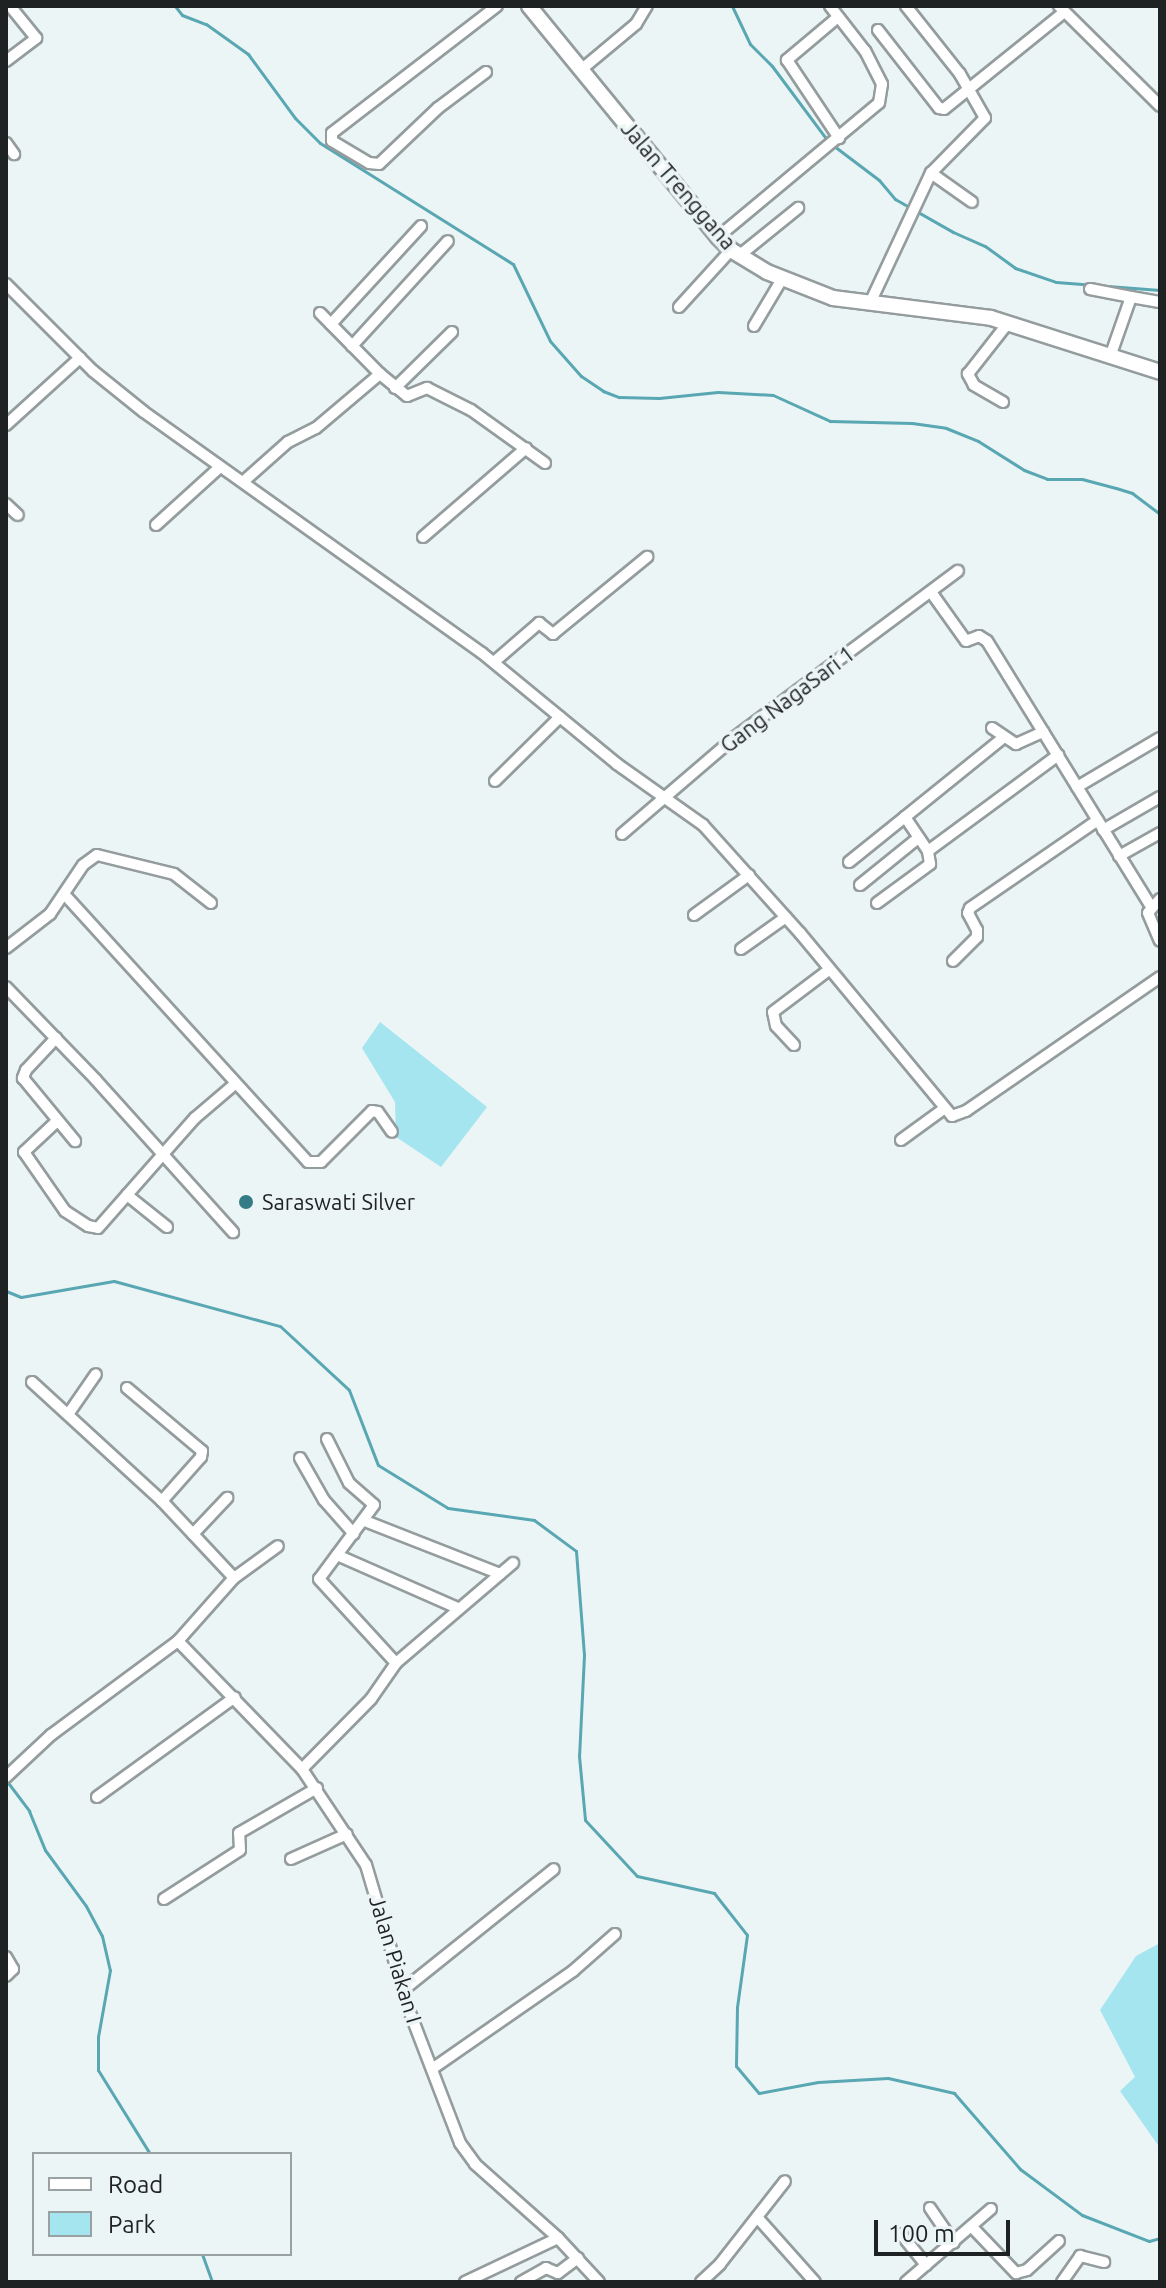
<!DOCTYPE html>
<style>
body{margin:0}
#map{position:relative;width:1166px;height:2288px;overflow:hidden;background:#ecf5f6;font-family:Ubuntu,sans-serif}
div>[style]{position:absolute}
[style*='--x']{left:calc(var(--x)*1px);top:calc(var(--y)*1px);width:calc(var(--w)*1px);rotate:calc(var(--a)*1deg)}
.green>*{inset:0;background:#a4e5ef}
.stream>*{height:3px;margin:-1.5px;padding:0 1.5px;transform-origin:1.5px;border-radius:1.5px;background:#58a7b2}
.roads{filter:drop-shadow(2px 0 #949c9d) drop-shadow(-2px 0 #949c9d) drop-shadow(0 2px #949c9d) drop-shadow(0 -2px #949c9d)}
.minor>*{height:10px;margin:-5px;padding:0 5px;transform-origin:5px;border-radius:5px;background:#fff}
.major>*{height:14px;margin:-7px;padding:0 7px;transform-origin:7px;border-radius:7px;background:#fff}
.dots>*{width:22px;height:22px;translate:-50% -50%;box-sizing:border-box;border:4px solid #ecf5f6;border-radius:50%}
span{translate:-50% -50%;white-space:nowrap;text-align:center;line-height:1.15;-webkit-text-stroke:7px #ecf5f6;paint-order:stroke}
.street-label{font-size:22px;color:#1f2223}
.poi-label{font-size:22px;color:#1f2223}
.left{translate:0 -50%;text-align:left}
.frame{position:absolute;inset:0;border:8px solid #1f2223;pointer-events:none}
.legend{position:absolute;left:32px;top:2152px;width:260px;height:104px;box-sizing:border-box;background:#ecf5f6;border:2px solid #9aa1a2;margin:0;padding:10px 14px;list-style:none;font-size:24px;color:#1f2223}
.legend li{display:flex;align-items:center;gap:16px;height:40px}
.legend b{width:40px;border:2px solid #9aa1a2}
.scale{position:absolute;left:874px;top:2220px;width:136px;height:36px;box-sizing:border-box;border:4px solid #1f2223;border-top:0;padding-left:10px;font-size:24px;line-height:28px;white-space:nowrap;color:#1f2223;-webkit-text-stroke:6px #ecf5f6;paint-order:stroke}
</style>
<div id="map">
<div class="green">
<i style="clip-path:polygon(380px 1022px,487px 1107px,441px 1167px,396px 1137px,395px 1102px,362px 1048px)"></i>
<i style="clip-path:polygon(1160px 1943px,1160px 2148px,1120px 2091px,1135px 2077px,1100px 2010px,1136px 1956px)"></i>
</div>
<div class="stream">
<i style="--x:175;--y:6;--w:11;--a:52"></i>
<i style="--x:182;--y:15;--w:26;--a:21"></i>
<i style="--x:206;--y:24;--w:52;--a:35.5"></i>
<i style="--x:248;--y:54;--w:79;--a:53.7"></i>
<i style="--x:295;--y:118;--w:35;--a:45"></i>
<i style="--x:320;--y:143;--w:228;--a:32.1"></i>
<i style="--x:513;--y:264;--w:85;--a:64.3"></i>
<i style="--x:550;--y:341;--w:47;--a:48.5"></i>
<i style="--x:581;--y:376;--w:27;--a:34"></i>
<i style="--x:603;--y:391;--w:17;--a:21"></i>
<i style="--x:619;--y:397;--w:40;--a:1.4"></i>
<i style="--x:659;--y:398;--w:59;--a:-5.8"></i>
<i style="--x:718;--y:392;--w:55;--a:3.1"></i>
<i style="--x:773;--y:395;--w:63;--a:24.5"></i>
<i style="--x:830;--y:421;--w:82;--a:1.4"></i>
<i style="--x:912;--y:423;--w:34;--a:8"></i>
<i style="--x:946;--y:428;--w:35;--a:22"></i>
<i style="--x:978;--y:441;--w:54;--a:32.2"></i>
<i style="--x:1024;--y:470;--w:25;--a:21"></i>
<i style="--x:1047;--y:479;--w:35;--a:0"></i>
<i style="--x:1082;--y:479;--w:35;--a:15"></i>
<i style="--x:1116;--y:488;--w:17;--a:17"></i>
<i style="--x:1132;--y:493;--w:35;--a:37"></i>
<i style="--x:732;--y:6;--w:42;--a:64.7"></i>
<i style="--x:750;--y:44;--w:31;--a:45"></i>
<i style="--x:772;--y:66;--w:94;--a:53.3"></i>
<i style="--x:834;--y:146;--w:56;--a:37.1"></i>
<i style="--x:879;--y:180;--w:25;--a:50"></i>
<i style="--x:895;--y:199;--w:67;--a:29.6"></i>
<i style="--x:953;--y:232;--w:35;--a:24"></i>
<i style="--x:985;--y:246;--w:37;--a:36"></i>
<i style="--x:1015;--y:268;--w:43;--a:18.9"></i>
<i style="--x:1056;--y:282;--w:104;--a:4.4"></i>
<i style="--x:6;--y:1291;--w:16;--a:22"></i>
<i style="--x:21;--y:1297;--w:94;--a:-9.8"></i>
<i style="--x:114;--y:1281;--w:172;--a:15.2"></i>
<i style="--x:280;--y:1326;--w:94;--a:42.8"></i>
<i style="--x:349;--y:1390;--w:80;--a:68.9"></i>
<i style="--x:378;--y:1465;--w:82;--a:31.6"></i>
<i style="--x:448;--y:1508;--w:87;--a:7.9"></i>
<i style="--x:534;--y:1520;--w:52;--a:36.4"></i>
<i style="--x:576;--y:1551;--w:104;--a:85.6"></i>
<i style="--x:584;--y:1655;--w:101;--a:92.8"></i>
<i style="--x:579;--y:1756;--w:64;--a:84.6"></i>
<i style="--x:585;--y:1820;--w:76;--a:47.1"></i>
<i style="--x:637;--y:1876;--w:79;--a:12.4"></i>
<i style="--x:714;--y:1893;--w:53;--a:51.8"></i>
<i style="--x:747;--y:1935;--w:73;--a:97.9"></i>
<i style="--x:737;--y:2007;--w:59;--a:91"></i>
<i style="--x:736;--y:2066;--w:35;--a:50"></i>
<i style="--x:759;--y:2093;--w:60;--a:-10.6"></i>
<i style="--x:818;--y:2082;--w:70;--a:-3.3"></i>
<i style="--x:888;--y:2078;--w:68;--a:12.8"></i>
<i style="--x:954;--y:2093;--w:101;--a:49"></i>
<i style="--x:1020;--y:2169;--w:77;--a:36.6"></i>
<i style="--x:1082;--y:2215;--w:72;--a:21.2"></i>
<i style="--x:1149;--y:2241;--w:11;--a:-15"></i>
<i style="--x:6;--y:1780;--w:39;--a:53"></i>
<i style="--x:29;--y:1811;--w:42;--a:67.7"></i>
<i style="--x:45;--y:1850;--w:69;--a:53.8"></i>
<i style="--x:86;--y:1906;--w:34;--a:62"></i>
<i style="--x:102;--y:1936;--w:35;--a:77"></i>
<i style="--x:110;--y:1970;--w:68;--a:100.2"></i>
<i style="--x:98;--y:2037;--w:33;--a:90"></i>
<i style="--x:98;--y:2070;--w:99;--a:58.2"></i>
<i style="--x:202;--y:2254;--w:30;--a:70"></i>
</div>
<div class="roads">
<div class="minor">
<i style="--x:1059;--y:6;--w:142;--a:44.7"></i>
<i style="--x:838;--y:17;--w:67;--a:139.9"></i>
<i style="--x:787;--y:60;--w:94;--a:56.3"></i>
<i style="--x:878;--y:30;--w:99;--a:52"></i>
<i style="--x:939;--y:108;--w:5;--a:11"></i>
<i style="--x:944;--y:109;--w:154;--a:-38.9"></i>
<i style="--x:6;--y:61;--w:38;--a:-37"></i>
<i style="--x:36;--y:38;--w:41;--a:-129.1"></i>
<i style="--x:582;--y:69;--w:70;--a:-39.8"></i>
<i style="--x:636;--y:24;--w:21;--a:-59"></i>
<i style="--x:486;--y:72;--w:60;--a:143.1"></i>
<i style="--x:438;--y:108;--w:81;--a:136.5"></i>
<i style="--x:379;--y:164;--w:10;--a:-174"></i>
<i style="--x:369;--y:163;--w:43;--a:-149.3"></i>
<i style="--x:332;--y:141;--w:8;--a:-90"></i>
<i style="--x:332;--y:133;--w:208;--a:-37.6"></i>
<i style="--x:6;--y:143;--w:14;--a:54"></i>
<i style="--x:931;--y:173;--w:50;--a:35.3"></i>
<i style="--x:718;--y:237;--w:209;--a:-39.8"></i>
<i style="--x:879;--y:103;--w:19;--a:-81"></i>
<i style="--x:882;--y:84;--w:37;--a:-117"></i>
<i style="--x:865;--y:51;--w:57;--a:-127.9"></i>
<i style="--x:740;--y:255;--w:75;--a:-39"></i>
<i style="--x:6;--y:284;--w:123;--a:45"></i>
<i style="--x:93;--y:371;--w:65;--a:38.8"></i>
<i style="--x:144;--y:412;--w:415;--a:35.5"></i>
<i style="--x:482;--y:653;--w:175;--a:39.4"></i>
<i style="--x:617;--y:764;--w:105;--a:35.3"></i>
<i style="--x:703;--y:825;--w:145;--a:48.1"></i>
<i style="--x:800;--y:933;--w:238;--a:50.3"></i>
<i style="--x:952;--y:1116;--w:15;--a:-20"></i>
<i style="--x:966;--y:1111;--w:236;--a:-34.6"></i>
<i style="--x:1090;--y:289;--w:42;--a:11"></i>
<i style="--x:1131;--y:297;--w:64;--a:109.3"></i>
<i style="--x:1131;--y:297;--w:29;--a:10"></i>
<i style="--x:870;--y:303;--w:144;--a:-64.9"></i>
<i style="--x:931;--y:173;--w:77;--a:-45.5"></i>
<i style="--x:985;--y:118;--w:51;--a:-119.6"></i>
<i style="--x:960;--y:74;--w:87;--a:-128.5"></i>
<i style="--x:679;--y:307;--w:77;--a:-47.6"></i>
<i style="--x:320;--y:313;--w:86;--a:45.5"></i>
<i style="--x:331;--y:324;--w:133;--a:-47.4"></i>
<i style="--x:754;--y:326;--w:55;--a:-59.2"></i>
<i style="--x:352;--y:346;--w:142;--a:-47.6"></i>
<i style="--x:395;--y:388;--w:80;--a:-44.5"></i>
<i style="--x:1003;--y:402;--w:34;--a:-150"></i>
<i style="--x:974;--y:385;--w:13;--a:-119"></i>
<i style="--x:968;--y:374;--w:65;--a:-51.9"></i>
<i style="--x:6;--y:425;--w:100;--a:-42.2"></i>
<i style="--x:244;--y:481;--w:59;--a:-41.6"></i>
<i style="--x:288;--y:442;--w:31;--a:-27"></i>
<i style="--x:316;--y:428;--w:84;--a:-40.2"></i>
<i style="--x:380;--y:374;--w:35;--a:39"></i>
<i style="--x:407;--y:396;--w:22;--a:-22"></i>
<i style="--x:427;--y:388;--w:49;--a:26.6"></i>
<i style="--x:471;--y:410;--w:91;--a:35.6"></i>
<i style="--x:6;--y:504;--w:16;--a:43"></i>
<i style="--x:156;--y:525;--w:86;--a:-42.2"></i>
<i style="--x:423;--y:537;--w:136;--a:-40.8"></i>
<i style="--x:931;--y:592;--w:60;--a:54.5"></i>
<i style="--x:966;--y:641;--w:14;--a:-21"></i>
<i style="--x:979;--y:636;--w:9;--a:32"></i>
<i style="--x:987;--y:641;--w:312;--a:58.3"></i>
<i style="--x:494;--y:662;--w:60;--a:-40.9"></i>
<i style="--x:539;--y:623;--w:18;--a:38"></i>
<i style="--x:553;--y:634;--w:122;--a:-39.3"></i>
<i style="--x:992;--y:728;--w:29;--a:34"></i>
<i style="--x:1016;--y:744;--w:30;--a:-24"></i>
<i style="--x:495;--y:781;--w:91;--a:-44.6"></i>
<i style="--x:1077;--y:787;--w:96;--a:-30.6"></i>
<i style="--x:905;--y:817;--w:126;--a:-38.9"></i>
<i style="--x:1103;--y:830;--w:66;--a:-30.1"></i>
<i style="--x:622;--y:834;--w:149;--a:-40.6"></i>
<i style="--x:735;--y:737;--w:278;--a:-36.7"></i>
<i style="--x:1119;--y:856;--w:47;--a:-29.3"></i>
<i style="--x:849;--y:862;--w:72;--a:-38.8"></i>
<i style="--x:905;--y:817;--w:41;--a:55.9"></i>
<i style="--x:928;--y:851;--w:162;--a:-36.4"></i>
<i style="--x:860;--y:885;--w:75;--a:-39"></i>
<i style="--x:65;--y:895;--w:361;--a:47.7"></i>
<i style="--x:308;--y:1162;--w:13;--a:0"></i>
<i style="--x:321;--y:1162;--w:72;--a:-45"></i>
<i style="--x:372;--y:1111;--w:6;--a:9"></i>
<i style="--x:378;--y:1112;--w:24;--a:55"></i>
<i style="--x:1160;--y:899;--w:18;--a:131"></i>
<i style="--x:1148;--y:913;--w:30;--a:67"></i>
<i style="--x:877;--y:903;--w:66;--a:-36.3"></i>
<i style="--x:930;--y:864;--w:13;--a:-99"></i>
<i style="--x:694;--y:915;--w:68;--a:-36"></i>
<i style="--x:6;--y:948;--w:56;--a:-37.7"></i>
<i style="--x:50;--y:914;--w:59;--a:-56"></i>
<i style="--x:83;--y:865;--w:17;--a:-36"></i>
<i style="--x:97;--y:855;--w:79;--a:13.9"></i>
<i style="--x:174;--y:874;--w:47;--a:38.1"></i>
<i style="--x:741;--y:949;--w:55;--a:-35.4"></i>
<i style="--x:953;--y:961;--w:34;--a:-45"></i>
<i style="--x:977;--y:937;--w:7;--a:-90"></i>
<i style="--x:977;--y:930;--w:19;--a:-118"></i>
<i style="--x:968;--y:913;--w:5;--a:-68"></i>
<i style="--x:970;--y:908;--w:155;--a:-34.5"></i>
<i style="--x:6;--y:987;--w:129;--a:45.9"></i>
<i style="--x:96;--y:1080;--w:205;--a:48"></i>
<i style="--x:56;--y:1038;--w:44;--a:133.2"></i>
<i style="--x:26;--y:1070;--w:9;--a:111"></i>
<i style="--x:23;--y:1078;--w:82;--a:50.5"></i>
<i style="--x:794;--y:1045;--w:26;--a:-133"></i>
<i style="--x:776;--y:1026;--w:14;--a:-102"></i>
<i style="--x:773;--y:1012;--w:71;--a:-37"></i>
<i style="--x:56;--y:1122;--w:44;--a:136.8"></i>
<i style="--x:24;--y:1152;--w:72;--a:55.2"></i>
<i style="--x:65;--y:1211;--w:27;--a:33"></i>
<i style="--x:88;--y:1226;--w:10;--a:11"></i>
<i style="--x:98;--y:1228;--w:44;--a:-48.7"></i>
<i style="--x:901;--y:1140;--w:54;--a:-36"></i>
<i style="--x:167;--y:1227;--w:51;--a:-141.3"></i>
<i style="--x:127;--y:1195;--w:103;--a:-48.6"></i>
<i style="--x:195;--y:1118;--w:52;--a:-40.4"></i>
<i style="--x:32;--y:1382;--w:176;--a:42.5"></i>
<i style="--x:162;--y:1501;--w:105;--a:46.9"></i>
<i style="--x:127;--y:1388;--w:98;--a:40"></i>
<i style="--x:202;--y:1451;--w:6;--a:99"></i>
<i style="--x:201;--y:1457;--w:59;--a:131.6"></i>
<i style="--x:69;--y:1413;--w:47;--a:-55.3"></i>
<i style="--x:327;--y:1439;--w:49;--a:63.4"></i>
<i style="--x:349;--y:1483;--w:33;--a:41"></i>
<i style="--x:374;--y:1505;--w:92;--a:126.6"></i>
<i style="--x:319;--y:1579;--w:114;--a:47.5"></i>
<i style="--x:300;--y:1458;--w:48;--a:60.3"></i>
<i style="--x:324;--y:1500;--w:45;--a:48.6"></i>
<i style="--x:365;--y:1521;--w:145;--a:21.4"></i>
<i style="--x:193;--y:1534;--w:50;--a:-46.6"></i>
<i style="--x:337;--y:1555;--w:132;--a:23.7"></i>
<i style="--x:178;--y:1641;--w:178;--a:45.9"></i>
<i style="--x:302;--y:1769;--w:115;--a:56.3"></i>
<i style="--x:366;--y:1865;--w:151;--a:73.5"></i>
<i style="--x:409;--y:2010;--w:142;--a:69"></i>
<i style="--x:460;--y:2143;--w:26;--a:54"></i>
<i style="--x:475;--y:2164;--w:111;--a:41.7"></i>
<i style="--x:558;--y:2238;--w:60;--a:47"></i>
<i style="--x:302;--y:1769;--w:98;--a:-45.4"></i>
<i style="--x:371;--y:1699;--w:44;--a:-55.2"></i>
<i style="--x:396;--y:1663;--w:154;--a:-40.5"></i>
<i style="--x:6;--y:1777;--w:62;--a:-43"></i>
<i style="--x:51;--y:1735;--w:158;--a:-36.5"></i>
<i style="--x:178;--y:1641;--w:84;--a:-48.4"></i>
<i style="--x:234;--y:1578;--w:54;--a:-36"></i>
<i style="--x:97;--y:1797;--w:170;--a:-35.9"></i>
<i style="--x:291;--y:1859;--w:61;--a:-24.1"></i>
<i style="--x:164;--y:1899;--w:90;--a:-32.8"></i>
<i style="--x:240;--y:1850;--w:17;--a:-93"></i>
<i style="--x:239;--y:1833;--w:90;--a:-30"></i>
<i style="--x:6;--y:1957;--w:14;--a:60"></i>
<i style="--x:13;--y:1969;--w:10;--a:135"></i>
<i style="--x:403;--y:1990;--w:193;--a:-38.7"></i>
<i style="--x:432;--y:2069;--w:172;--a:-34.8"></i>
<i style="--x:573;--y:1971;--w:56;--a:-41.4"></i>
<i style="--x:930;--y:2208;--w:42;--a:55.6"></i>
<i style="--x:757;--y:2217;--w:87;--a:48.3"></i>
<i style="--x:972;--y:2227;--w:64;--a:46.3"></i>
<i style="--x:1016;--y:2273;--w:11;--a:-15"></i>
<i style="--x:1027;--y:2270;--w:43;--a:-42.2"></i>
<i style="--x:901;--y:2234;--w:40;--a:51"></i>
<i style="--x:465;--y:2282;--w:103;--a:-25.3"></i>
<i style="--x:521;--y:2282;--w:29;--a:-29"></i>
<i style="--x:546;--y:2268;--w:13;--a:23"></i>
<i style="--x:558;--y:2273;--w:25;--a:-37"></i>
<i style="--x:701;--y:2282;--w:26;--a:-43"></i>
<i style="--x:720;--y:2264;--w:105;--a:-51.9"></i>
<i style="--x:906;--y:2282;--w:112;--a:-40.7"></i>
<i style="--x:1062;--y:2282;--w:32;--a:-55"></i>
<i style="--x:1080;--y:2256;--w:25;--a:14"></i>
</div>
<div class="major">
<i style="--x:529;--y:6;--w:298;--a:50.7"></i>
<i style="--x:718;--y:237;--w:18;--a:45"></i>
<i style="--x:731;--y:250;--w:42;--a:31.4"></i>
<i style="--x:767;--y:272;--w:71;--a:21.5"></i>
<i style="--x:833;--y:298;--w:159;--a:7.2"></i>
<i style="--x:991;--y:318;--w:177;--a:17.7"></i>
</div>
</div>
<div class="dots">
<i style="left:246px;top:1202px;background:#347b85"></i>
</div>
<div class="street-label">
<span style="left:679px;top:185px;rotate:49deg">Jalan Trenggana</span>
<span style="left:787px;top:699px;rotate:-37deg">Gang NagaSari 1</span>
<span style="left:396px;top:1959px;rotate:73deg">Jalan Piakan I</span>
</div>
<div class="poi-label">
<span class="left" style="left:262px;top:1202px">Saraswati Silver</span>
</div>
<div class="frame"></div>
<ul class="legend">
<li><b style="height:10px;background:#fff"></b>Road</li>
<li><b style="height:22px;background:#a4e5ef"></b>Park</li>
</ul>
<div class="scale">100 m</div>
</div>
